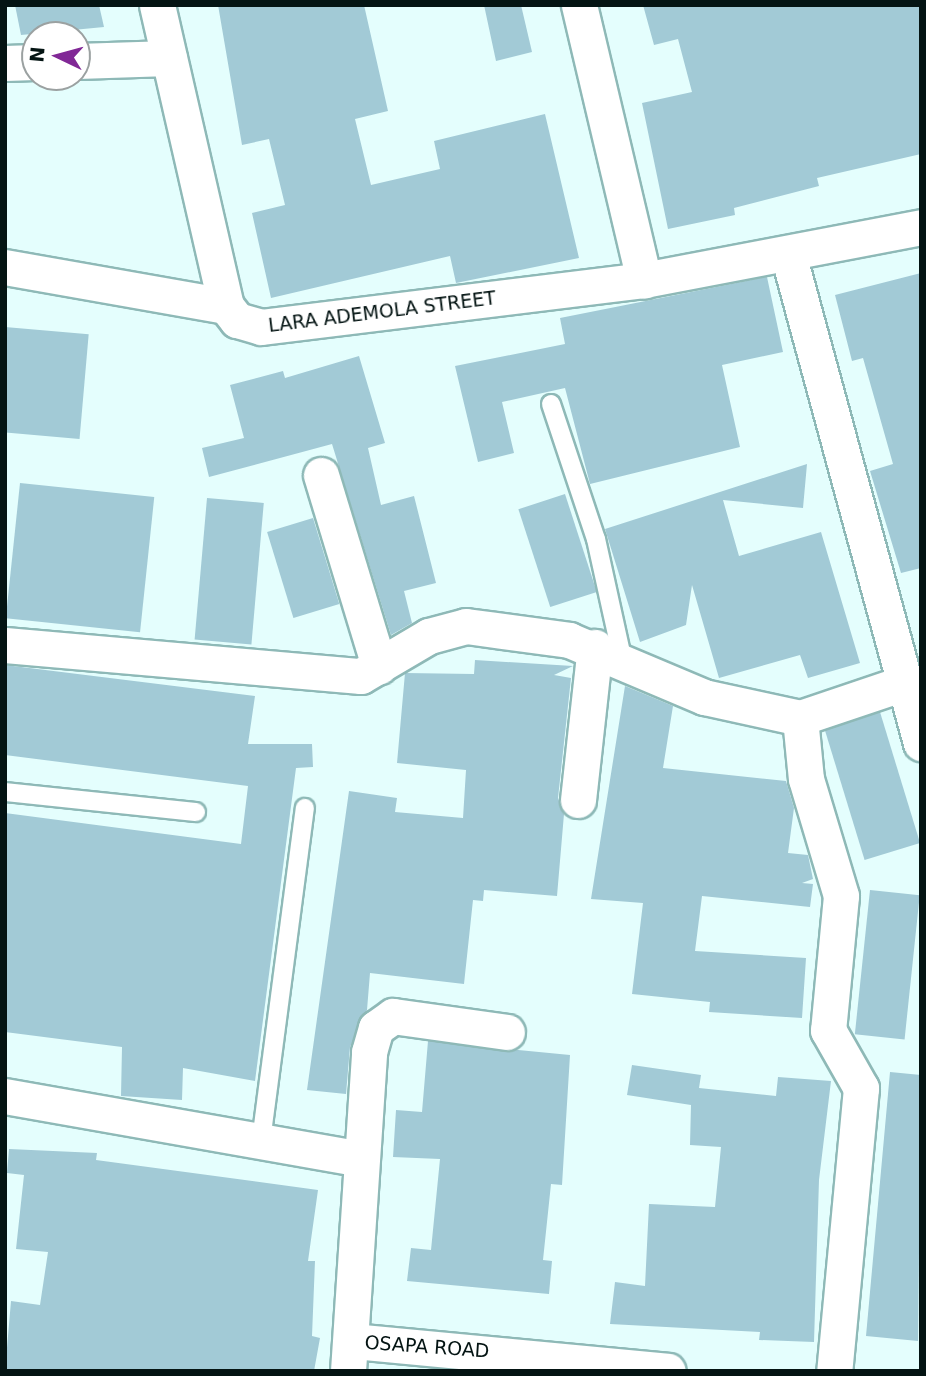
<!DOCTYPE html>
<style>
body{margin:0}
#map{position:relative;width:926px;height:1376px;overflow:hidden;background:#e4fefd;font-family:"DejaVu Sans",sans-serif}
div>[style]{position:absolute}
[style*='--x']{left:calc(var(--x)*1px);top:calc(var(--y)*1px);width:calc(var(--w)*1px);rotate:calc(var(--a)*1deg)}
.building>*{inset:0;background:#a2cad6;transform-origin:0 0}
.roads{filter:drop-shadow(2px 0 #8eb9b7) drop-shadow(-2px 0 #8eb9b7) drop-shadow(0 2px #8eb9b7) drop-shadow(0 -2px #8eb9b7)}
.service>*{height:18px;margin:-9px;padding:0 9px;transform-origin:9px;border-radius:9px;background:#fff}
.minor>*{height:35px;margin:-17.5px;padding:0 17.5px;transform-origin:17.5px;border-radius:17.5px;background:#fff}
span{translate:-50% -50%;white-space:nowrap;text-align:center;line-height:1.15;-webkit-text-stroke:6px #fff;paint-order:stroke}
.street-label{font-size:19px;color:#041413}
.frame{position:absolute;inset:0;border:7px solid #041413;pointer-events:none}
.north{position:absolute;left:21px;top:21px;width:70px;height:70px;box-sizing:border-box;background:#fff;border:2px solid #9ba1a1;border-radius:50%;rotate:275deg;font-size:19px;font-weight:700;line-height:28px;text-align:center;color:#041413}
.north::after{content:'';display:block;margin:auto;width:24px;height:32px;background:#812896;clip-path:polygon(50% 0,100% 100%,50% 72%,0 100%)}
</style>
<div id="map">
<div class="building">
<i style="clip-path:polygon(15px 5px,99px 5px,104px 27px,21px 35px)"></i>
<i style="clip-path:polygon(218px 5px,364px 5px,388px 111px,355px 119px,371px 185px,440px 169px,434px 141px,545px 114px,579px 258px,456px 283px,450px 256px,271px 298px,252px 213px,285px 205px,269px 139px,242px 145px)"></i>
<i style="clip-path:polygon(484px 5px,521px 5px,532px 52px,496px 61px)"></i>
<i style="clip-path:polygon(643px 5px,921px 5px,921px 154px,817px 178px,819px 186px,734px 208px,735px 215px,668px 229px,642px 103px,692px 92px,678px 39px,654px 45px)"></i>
<i style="clip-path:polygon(921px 273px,921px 568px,901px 573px,870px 471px,893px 464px,863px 358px,852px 361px,835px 295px)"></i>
<i style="clip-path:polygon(767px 277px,783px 352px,722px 365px,740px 447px,590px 484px,565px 388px,502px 402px,514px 453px,478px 462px,455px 366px,565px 344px,560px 318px)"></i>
<i style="left:5px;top:327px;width:84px;height:105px;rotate:5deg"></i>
<i style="clip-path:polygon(359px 356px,385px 443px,368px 448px,381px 505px,414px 496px,436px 583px,404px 591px,412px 623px,391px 635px,332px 444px,209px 477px,202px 448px,244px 438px,230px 385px,283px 371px,285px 378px)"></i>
<i style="clip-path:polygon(807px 464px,803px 508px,723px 500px,739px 556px,821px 532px,860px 663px,808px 678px,800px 655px,719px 678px,692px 585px,686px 625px,640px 642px,605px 529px)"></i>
<i style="left:20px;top:483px;width:135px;height:136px;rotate:6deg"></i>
<i style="left:565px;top:494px;width:103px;height:49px;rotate:72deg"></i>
<i style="left:207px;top:498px;width:57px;height:142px;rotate:5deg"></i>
<i style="left:313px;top:518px;width:90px;height:48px;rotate:73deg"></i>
<i style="clip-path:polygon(475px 660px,573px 666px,554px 675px,571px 678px,558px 798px,564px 814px,557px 896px,484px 890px,483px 901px,473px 900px,464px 984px,370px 973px,367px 1010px,350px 1047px,346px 1094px,307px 1090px,349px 791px,397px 798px,395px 812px,463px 818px,466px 770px,397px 763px,405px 673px,474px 674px)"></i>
<i style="clip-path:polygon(5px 665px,255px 696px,248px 744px,312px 744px,313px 767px,296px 768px,255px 1081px,183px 1068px,182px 1100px,121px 1096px,122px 1047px,5px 1032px,5px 813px,241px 844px,248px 786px,5px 755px)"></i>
<i style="clip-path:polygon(625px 686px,673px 706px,663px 768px,786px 781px,794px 808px,788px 853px,808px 855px,813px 879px,802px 883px,813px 884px,810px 907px,702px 896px,695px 951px,806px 958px,802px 1018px,709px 1012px,710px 1002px,632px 994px,643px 903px,591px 899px)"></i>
<i style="left:880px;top:712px;width:137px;height:58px;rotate:73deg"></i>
<i style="left:870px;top:890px;width:50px;height:145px;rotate:6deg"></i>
<i style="clip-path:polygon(428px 1041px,570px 1055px,562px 1185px,551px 1184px,543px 1260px,552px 1261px,549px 1294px,407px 1281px,411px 1248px,431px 1250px,440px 1159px,393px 1157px,396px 1110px,422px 1112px)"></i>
<i style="clip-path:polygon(632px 1065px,701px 1075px,699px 1088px,776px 1096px,778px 1077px,831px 1081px,819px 1180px,814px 1342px,759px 1340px,760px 1332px,610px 1324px,615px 1282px,645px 1286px,649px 1204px,715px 1207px,721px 1147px,690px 1145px,691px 1105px,627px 1095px)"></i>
<i style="clip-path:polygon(890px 1072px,921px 1075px,918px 1341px,866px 1336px)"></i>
<i style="clip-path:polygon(9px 1149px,97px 1153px,96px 1160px,318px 1190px,308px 1261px,315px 1261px,312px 1336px,320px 1338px,314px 1371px,5px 1371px,11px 1301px,40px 1305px,48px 1252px,16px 1249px,24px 1175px,7px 1173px)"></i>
</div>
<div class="roads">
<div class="service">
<i style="--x:551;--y:404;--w:142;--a:71.6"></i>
<i style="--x:596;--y:539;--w:121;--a:77.6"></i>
<i style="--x:5;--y:792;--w:192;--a:6"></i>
<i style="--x:261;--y:1141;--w:336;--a:-82.5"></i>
</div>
<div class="minor">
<i style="--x:157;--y:5;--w:309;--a:77.1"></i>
<i style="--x:226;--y:306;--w:18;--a:52"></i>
<i style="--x:237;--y:320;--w:25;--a:16"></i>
<i style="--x:261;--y:327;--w:386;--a:-7"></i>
<i style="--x:644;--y:280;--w:282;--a:-10.8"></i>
<i style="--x:579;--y:5;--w:283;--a:76.7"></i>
<i style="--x:77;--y:61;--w:92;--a:-1.9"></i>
<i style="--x:5;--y:63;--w:30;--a:-2"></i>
<i style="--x:788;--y:254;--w:507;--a:74.78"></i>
<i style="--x:5;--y:267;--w:224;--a:10"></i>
<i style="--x:321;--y:475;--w:200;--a:73.1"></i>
<i style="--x:5;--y:645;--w:357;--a:5"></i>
<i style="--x:361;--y:676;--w:79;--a:-30.5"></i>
<i style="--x:429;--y:636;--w:38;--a:-15"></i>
<i style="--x:466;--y:626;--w:104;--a:7.7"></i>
<i style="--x:569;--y:640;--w:147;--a:22.9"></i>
<i style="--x:704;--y:697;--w:98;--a:12.3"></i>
<i style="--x:800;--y:718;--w:110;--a:-18.6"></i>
<i style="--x:800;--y:718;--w:61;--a:84.4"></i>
<i style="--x:806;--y:779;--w:122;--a:73.3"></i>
<i style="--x:841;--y:896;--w:135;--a:95.5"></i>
<i style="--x:828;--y:1030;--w:67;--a:60.4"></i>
<i style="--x:861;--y:1088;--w:284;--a:95.4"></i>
<i style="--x:578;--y:800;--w:154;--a:-83.7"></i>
<i style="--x:5;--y:1096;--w:362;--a:10"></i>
<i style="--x:353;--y:1341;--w:316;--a:5.4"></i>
<i style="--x:348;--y:1371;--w:320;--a:-86.2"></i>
<i style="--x:369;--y:1052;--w:25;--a:-74"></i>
<i style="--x:376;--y:1028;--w:21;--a:-35"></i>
<i style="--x:393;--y:1016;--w:115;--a:8"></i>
</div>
</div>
<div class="street-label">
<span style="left:382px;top:312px;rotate:-7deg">LARA ADEMOLA STREET</span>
<span style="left:427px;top:1347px;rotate:4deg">OSAPA ROAD</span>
</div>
<div class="frame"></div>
<div class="north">N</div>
</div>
